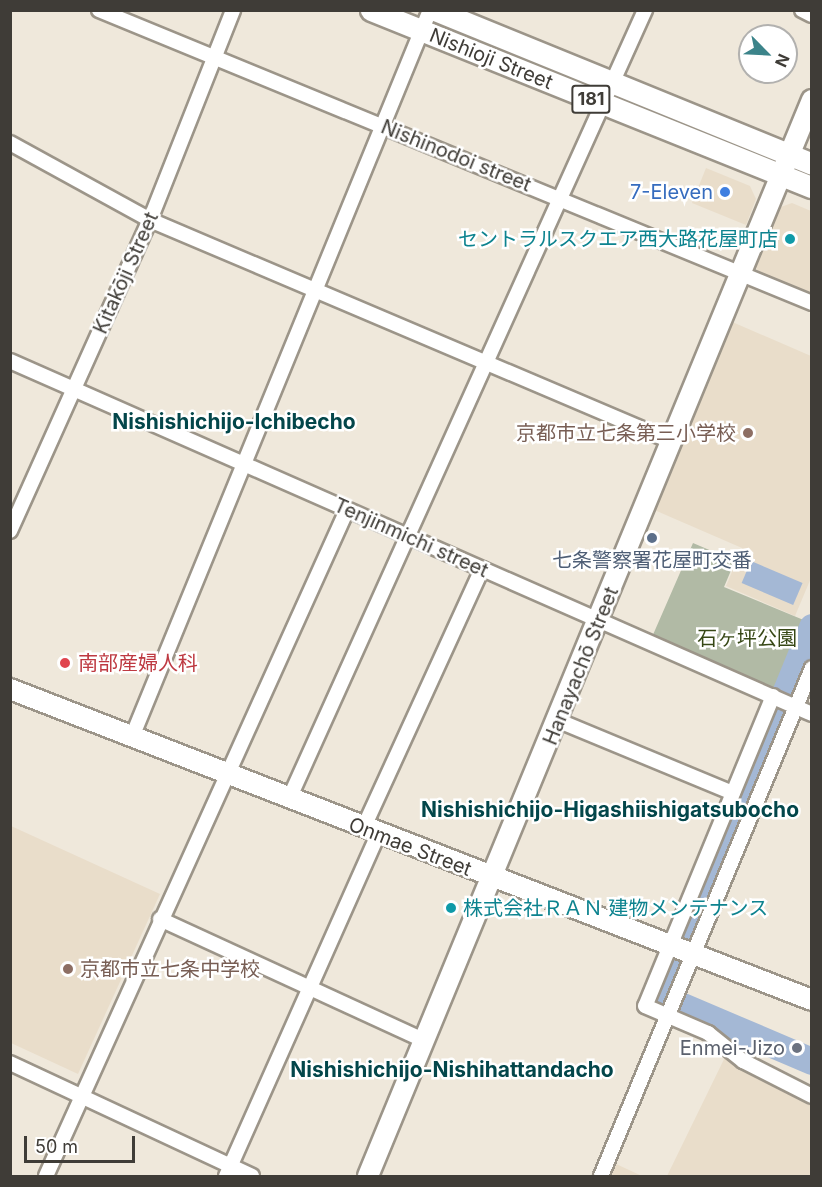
<!DOCTYPE html>
<meta charset="utf-8">
<style>
body{margin:0}
#map{position:relative;width:822px;height:1187px;overflow:hidden;background:#efe8db;font-family:Inter,"Noto Sans JP",sans-serif}
div>[style]{position:absolute}
[style*='--x']{left:calc(var(--x)*1px);top:calc(var(--y)*1px);width:calc(var(--w)*1px);rotate:calc(var(--a)*1deg)}
.built>*{inset:0;background:#e9ddca}
.green>*{inset:0;background:#b1baa5}
.water>*{inset:0;background:#a4b8d5;transform-origin:0 0}
.river>*{height:27px;margin:-13.5px;padding:0 13.5px;transform-origin:13.5px;border-radius:13.5px;background:#a4b8d5}
.roads{filter:drop-shadow(2px 0 #9c9589) drop-shadow(-2px 0 #9c9589) drop-shadow(0 2px #9c9589) drop-shadow(0 -2px #9c9589)}
.street>*{height:14px;margin:-7px;padding:0 7px;transform-origin:7px;border-radius:7px;background:#fff}
.secondary>*{height:20px;margin:-10px;padding:0 10px;transform-origin:10px;border-radius:10px;background:#fff}
.primary>*{height:21px;margin:-10.5px;padding:0 10.5px;transform-origin:10.5px;border-radius:10.5px;background:#fff}
.dots>*{width:16px;height:16px;translate:-50% -50%;box-sizing:border-box;border:3px solid #fff;border-radius:50%}
span{translate:-50% -50%;white-space:nowrap;text-align:center;line-height:1.15;-webkit-text-stroke:5px #fff;paint-order:stroke}
.shield-label span{padding:2px 4px;background:#fff;border:2px solid;border-radius:4px;-webkit-text-stroke-width:0}
.shield-label{font-size:18px;color:#3f3c37;font-weight:700}
.street-label{font-size:20px;color:#3f3c37}
.shop-label{font-size:20px;color:#366cbe}
.right{translate:-100% -50%;text-align:right}
.culture-label{font-size:20px;color:#0d838f}
.left{translate:0 -50%;text-align:left}
.education-label{font-size:20px;color:#785e54}
.service-label{font-size:20px;color:#4e5e75}
.park-label{font-size:20px;color:#374816}
.health-label{font-size:20px;color:#be3a42}
.worship-label{font-size:20px;color:#5b616d}
.neighbourhood-label{font-size:21px;color:#03464a;font-weight:700}
.frame{position:absolute;inset:0;border:12px solid #3f3c37;pointer-events:none}
.north{position:absolute;left:738px;top:24px;width:60px;height:60px;box-sizing:border-box;background:#fff;border:2px solid #b2b1af;border-radius:50%;rotate:114deg;font-size:16px;font-weight:700;line-height:24px;text-align:center;color:#3f3c37}
.north::after{content:'';display:block;margin:auto;width:21px;height:27px;background:#3c848a;clip-path:polygon(50% 0,100% 100%,50% 72%,0 100%)}
.scale{position:absolute;left:24px;top:1136px;width:111px;height:27px;box-sizing:border-box;border:3px solid #3f3c37;border-top:0;padding-left:8px;font-size:18px;line-height:21px;white-space:nowrap;color:#3f3c37;-webkit-text-stroke:4px #fff;paint-order:stroke}
</style>
<div id="map">
<div class="built">
<i style="clip-path:polygon(706px 168px,750px 186px,756px 199px,746px 225px,692px 203px)"></i>
<i style="clip-path:polygon(792px 203px,811px 211px,811px 296px,759px 274px,755px 265px,778px 208px)"></i>
<i style="clip-path:polygon(730px 321px,811px 356px,811px 578px,795px 616px,726px 586px,742px 548px,652px 509px)"></i>
<i style="clip-path:polygon(11px 826px,160px 894px,78px 1074px,11px 1043px)"></i>
<i style="clip-path:polygon(728px 1051px,747px 1073px,811px 1105px,811px 1176px,667px 1176px)"></i>
<i style="clip-path:polygon(614px 1163px,642px 1176px,608px 1176px)"></i>
</div>
<div class="green">
<i style="clip-path:polygon(693px 543px,735px 561px,724px 587px,806px 621px,775px 692px,652px 637px)"></i>
</div>
<div class="water">
<i style="left:751px;top:561px;width:56px;height:24px;rotate:23deg"></i>
</div>
<div class="river">
<i style="--x:812;--y:627;--w:400;--a:112.2"></i>
<i style="--x:661;--y:997;--w:164;--a:23"></i>
</div>
<div class="roads">
<div class="street">
<i style="--x:99;--y:10;--w:771;--a:22.34"></i>
<i style="--x:802;--y:10;--w:11;--a:27"></i>
<i style="--x:10;--y:143;--w:160;--a:28.8"></i>
<i style="--x:150;--y:220;--w:568;--a:23"></i>
<i style="--x:10;--y:361;--w:876;--a:23.76"></i>
<i style="--x:10;--y:531;--w:341;--a:-65.8"></i>
<i style="--x:150;--y:220;--w:226;--a:-68.4"></i>
<i style="--x:773;--y:696;--w:335;--a:112.4"></i>
<i style="--x:645;--y:1006;--w:69;--a:23.2"></i>
<i style="--x:708;--y:1033;--w:45;--a:38.7"></i>
<i style="--x:743;--y:1061;--w:77;--a:26.9"></i>
<i style="--x:559;--y:721;--w:188;--a:22.5"></i>
<i style="--x:132;--y:737;--w:786;--a:-67.71"></i>
<i style="--x:289;--y:799;--w:866;--a:-65.71"></i>
<i style="--x:363;--y:829;--w:286;--a:-65.4"></i>
<i style="--x:160;--y:919;--w:289;--a:24.7"></i>
<i style="--x:10;--y:1063;--w:267;--a:25"></i>
<i style="--x:46;--y:1176;--w:731;--a:-65.68"></i>
<i style="--x:226;--y:1176;--w:373;--a:-66"></i>
<i style="--x:601;--y:1176;--w:550;--a:-67.44"></i>
</div>
<div class="secondary">
<i style="--x:10;--y:689;--w:860;--a:21.2"></i>
<i style="--x:368;--y:1176;--w:1164;--a:-67.58"></i>
</div>
<div class="primary">
<i style="--x:371;--y:10;--w:475;--a:21.9"></i>
<i style="--x:435;--y:10;--w:407;--a:22.2"></i>
</div>
</div>
<div class="dots">
<i style="left:725px;top:192px;background:#3f7fe0"></i>
<i style="left:790px;top:239px;background:#0f9aa8"></i>
<i style="left:748px;top:433px;background:#8d6e63"></i>
<i style="left:652px;top:538px;background:#5c6f8a"></i>
<i style="left:65px;top:663px;background:#e0444e"></i>
<i style="left:451px;top:908px;background:#0f9aa8"></i>
<i style="left:68px;top:969px;background:#8d6e63"></i>
<i style="left:797px;top:1048px;background:#6b7280"></i>
</div>
<div class="shield-label">
<span style="left:591px;top:99px">181</span>
</div>
<div class="street-label">
<span style="left:491px;top:59px;rotate:22deg">Nishioji Street</span>
<span style="left:456px;top:156px;rotate:22deg">Nishinodoi street</span>
<span style="left:126px;top:273px;rotate:-66deg">Kitakōji Street</span>
<span style="left:411px;top:538px;rotate:24deg">Tenjinmichi street</span>
<span style="left:581px;top:666px;rotate:-68deg">Hanayachō Street</span>
<span style="left:410px;top:847px;rotate:21deg">Onmae Street</span>
</div>
<div class="shop-label">
<span class="right" style="left:713px;top:192px">7-Eleven</span>
</div>
<div class="culture-label">
<span class="right" style="left:778px;top:239px">セントラルスクエア西大路花屋町店</span>
<span class="left" style="left:463px;top:908px">株式会社ＲＡＮ 建物メンテナンス</span>
</div>
<div class="education-label">
<span class="right" style="left:736px;top:433px">京都市立七条第三小学校</span>
<span class="left" style="left:80px;top:969px">京都市立七条中学校</span>
</div>
<div class="service-label">
<span style="left:652px;top:560px">七条警察署花屋町交番</span>
</div>
<div class="park-label">
<span style="left:747px;top:638px">石ヶ坪公園</span>
</div>
<div class="health-label">
<span class="left" style="left:78px;top:663px">南部産婦人科</span>
</div>
<div class="worship-label">
<span class="right" style="left:785px;top:1048px">Enmei-Jizo</span>
</div>
<div class="neighbourhood-label">
<span style="left:234px;top:422px">Nishishichijo-Ichibecho</span>
<span style="left:610px;top:810px">Nishishichijo-Higashiishigatsubocho</span>
<span style="left:452px;top:1070px">Nishishichijo-Nishihattandacho</span>
</div>
<div class="frame"></div>
<div class="north">N</div>
<div class="scale">50 m</div>
</div>
